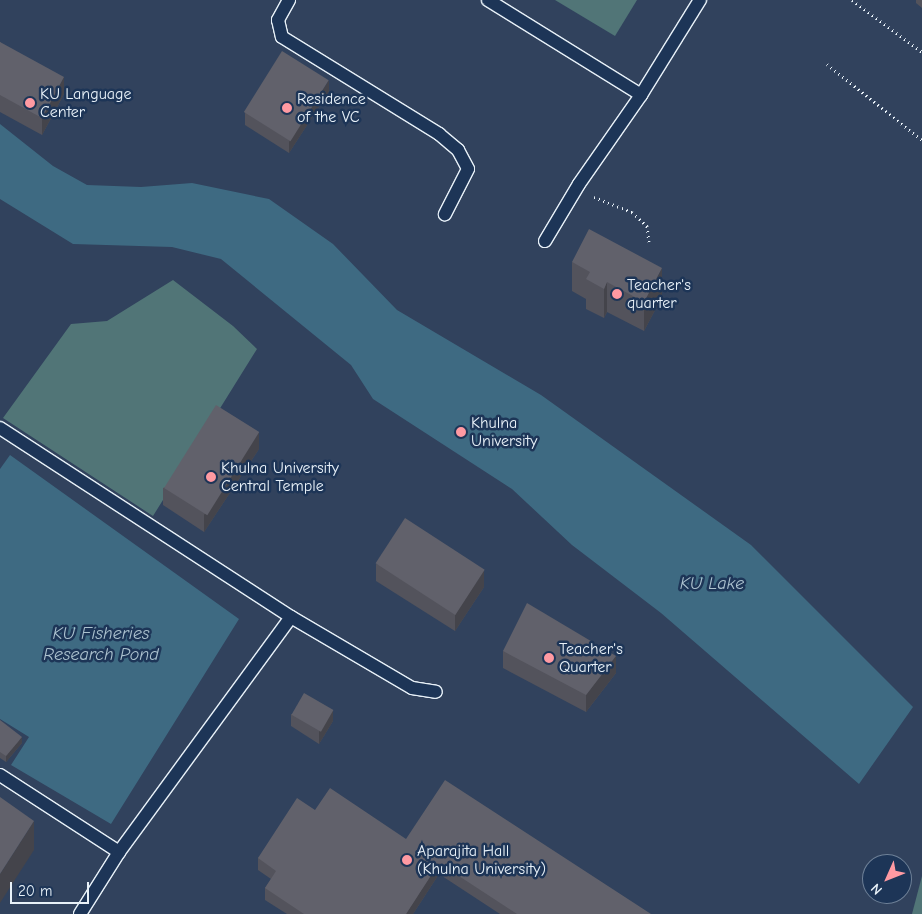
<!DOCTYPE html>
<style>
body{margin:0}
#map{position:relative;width:922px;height:914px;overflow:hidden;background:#1d3557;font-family:"Comic Neue",sans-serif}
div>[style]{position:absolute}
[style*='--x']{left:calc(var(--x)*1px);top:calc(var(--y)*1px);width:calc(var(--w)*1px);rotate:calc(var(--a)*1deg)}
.built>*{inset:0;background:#31425d}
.green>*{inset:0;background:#517577}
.water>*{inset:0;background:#3e6a82}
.path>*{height:3px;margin-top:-1.5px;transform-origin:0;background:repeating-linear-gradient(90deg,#e8f1f8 0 1px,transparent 0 5px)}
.roads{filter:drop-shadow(1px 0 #e8f1f8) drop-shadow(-1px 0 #e8f1f8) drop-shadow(0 1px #e8f1f8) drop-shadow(0 -1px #e8f1f8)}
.service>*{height:12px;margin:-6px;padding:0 6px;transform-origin:6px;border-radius:6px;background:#1d3557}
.wall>*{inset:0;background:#53535c}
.shaded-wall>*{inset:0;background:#44444b}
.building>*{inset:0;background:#61616b;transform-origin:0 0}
.dots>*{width:14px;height:14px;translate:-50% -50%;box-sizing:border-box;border:2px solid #1d3557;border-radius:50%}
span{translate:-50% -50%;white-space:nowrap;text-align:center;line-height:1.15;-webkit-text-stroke:5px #1d3557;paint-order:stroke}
.poi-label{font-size:16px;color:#e8f1f8}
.left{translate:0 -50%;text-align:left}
.water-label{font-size:18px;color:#acc2cf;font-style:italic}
.north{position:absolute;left:862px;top:854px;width:50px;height:50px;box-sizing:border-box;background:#1d3557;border:1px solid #6e8097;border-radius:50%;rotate:226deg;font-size:14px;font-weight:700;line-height:20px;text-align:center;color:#e8f1f8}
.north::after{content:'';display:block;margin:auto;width:18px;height:22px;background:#ff9aa2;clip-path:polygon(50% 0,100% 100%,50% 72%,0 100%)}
.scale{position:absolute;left:10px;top:882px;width:79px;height:22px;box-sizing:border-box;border:2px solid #e8f1f8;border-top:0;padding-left:6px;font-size:15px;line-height:18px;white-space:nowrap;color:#e8f1f8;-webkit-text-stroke:4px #1d3557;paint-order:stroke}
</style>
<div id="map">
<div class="built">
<i style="clip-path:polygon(evenodd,0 0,922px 0,922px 914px,0 914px,0 0,872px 864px,902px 864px,902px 894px,872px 894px,872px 864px)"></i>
</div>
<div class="green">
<i style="clip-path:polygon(555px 0,637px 0,615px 36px)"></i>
<i style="clip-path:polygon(173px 280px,233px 326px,257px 349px,153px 516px,3px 418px,71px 324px,107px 321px)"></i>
<i style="clip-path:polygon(922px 876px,922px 914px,912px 914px)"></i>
</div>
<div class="water">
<i style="clip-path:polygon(0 124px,53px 166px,87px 185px,141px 187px,192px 183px,269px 199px,333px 244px,397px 310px,541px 395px,751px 545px,913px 707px,859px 784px,661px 613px,572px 545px,512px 489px,373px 399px,351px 365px,221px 259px,172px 247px,73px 244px,0 199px)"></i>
<i style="clip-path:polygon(10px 455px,239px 619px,111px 824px,11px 765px,29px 737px,0 719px,0 469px)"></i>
</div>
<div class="path">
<i style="--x:852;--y:0;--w:87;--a:36.6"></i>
<i style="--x:827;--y:64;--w:122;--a:38.7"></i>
<i style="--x:594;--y:197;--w:41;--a:21.5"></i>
<i style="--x:632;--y:212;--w:21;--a:43"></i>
<i style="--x:647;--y:226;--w:16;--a:83"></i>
</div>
<div class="roads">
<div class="service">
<i style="--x:289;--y:0;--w:23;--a:119"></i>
<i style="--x:278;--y:20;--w:17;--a:77"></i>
<i style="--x:282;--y:37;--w:185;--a:31.7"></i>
<i style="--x:439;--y:134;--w:25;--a:40"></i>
<i style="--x:458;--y:150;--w:21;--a:62"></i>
<i style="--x:468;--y:169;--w:51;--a:117.1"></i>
<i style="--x:488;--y:0;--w:180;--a:31.8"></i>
<i style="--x:545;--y:241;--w:66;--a:-59.2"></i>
<i style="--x:579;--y:184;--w:108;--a:-55.1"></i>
<i style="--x:641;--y:95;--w:112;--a:-58.2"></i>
<i style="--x:0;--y:428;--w:347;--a:33"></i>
<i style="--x:291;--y:617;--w:140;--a:30.4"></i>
<i style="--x:412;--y:688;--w:24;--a:9"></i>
<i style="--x:0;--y:775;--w:142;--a:32.9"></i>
<i style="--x:80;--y:914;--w:73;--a:-57.8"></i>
<i style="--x:119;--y:852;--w:291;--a:-53.8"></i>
</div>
</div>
<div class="wall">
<i style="clip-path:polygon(916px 0,922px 0,922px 8px,916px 3px)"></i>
<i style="clip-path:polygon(0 42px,64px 94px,42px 135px,0 112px)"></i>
<i style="clip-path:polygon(329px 91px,289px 153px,245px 125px,245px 113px)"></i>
<i style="clip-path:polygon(572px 262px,662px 297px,644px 331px,607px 312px,604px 318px,586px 309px,586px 299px,572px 291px)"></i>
<i style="clip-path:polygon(259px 449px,204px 532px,163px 505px,163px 488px)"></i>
<i style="clip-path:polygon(376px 564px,484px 587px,455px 631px,376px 581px)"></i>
<i style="clip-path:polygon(503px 651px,616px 673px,586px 712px,503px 668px)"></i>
<i style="clip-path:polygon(291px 714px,333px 721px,319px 744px,291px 726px)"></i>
<i style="clip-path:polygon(0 721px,22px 743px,6px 762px,0 758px)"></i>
<i style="clip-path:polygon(315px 810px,406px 839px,651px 914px,500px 914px,439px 874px,413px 914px,287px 914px,265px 900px,265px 888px,271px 879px,258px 870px,258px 858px)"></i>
</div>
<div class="shaded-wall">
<i style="clip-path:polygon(64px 77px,64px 94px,42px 135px,42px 118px)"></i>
<i style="clip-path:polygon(329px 80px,329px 91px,289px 153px,289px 142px)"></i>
<i style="clip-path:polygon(662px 268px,662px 297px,644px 331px,644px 302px)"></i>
<i style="clip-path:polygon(607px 282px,607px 312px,604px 318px,604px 289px)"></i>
<i style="clip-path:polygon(259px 432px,259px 449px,204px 532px,204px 515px)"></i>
<i style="clip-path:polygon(484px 570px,484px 587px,455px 631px,455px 615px)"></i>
<i style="clip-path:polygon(616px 656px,616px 673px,586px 712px,586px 695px)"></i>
<i style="clip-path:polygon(333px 710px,333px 721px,319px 744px,319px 732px)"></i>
<i style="clip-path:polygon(22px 737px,22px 743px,6px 762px,6px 756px)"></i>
<i style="clip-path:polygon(34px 821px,34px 850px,0 903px,0 874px)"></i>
<i style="clip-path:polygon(439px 863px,439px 874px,413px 914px,406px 914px)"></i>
</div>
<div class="building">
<i style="clip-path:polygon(0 42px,64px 77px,42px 118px,0 95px)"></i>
<i style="left:282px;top:51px;width:55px;height:72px;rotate:32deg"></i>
<i style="clip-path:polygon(589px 229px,662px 268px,644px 302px,607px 282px,604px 289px,586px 279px,590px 272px,572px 262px)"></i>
<i style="left:216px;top:405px;width:51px;height:98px;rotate:32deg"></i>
<i style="left:405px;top:518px;width:95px;height:54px;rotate:33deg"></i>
<i style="clip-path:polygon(527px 603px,616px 656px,586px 695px,503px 651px)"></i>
<i style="left:304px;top:693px;width:34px;height:25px;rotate:30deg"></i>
<i style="clip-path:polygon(0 720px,22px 737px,6px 756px,0 752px)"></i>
<i style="clip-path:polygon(445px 780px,651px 914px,517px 914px,439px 863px,406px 914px,304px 914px,265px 888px,276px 871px,258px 858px,297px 798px,315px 810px,330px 788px,406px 839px)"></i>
<i style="clip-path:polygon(0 797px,34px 821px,0 874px)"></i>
</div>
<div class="dots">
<i style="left:30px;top:103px;background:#ff9aa2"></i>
<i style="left:287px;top:108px;background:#ff9aa2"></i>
<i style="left:617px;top:294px;background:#ff9aa2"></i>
<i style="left:461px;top:432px;background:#ff9aa2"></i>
<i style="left:211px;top:477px;background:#ff9aa2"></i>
<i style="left:549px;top:658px;background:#ff9aa2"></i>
<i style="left:407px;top:860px;background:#ff9aa2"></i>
</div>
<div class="poi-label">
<span class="left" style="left:40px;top:103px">KU Language<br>Center</span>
<span class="left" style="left:297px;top:108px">Residence<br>of the VC</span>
<span class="left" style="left:627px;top:294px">Teacher's<br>quarter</span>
<span class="left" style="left:471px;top:432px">Khulna<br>University</span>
<span class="left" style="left:221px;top:477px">Khulna University<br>Central Temple</span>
<span class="left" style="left:559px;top:658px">Teacher's<br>Quarter</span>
<span class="left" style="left:417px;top:860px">Aparajita Hall<br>(Khulna University)</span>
</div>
<div class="water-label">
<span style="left:712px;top:584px">KU Lake</span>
<span style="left:101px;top:645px">KU Fisheries<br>Research Pond</span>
</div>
<div class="north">N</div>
<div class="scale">20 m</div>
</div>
